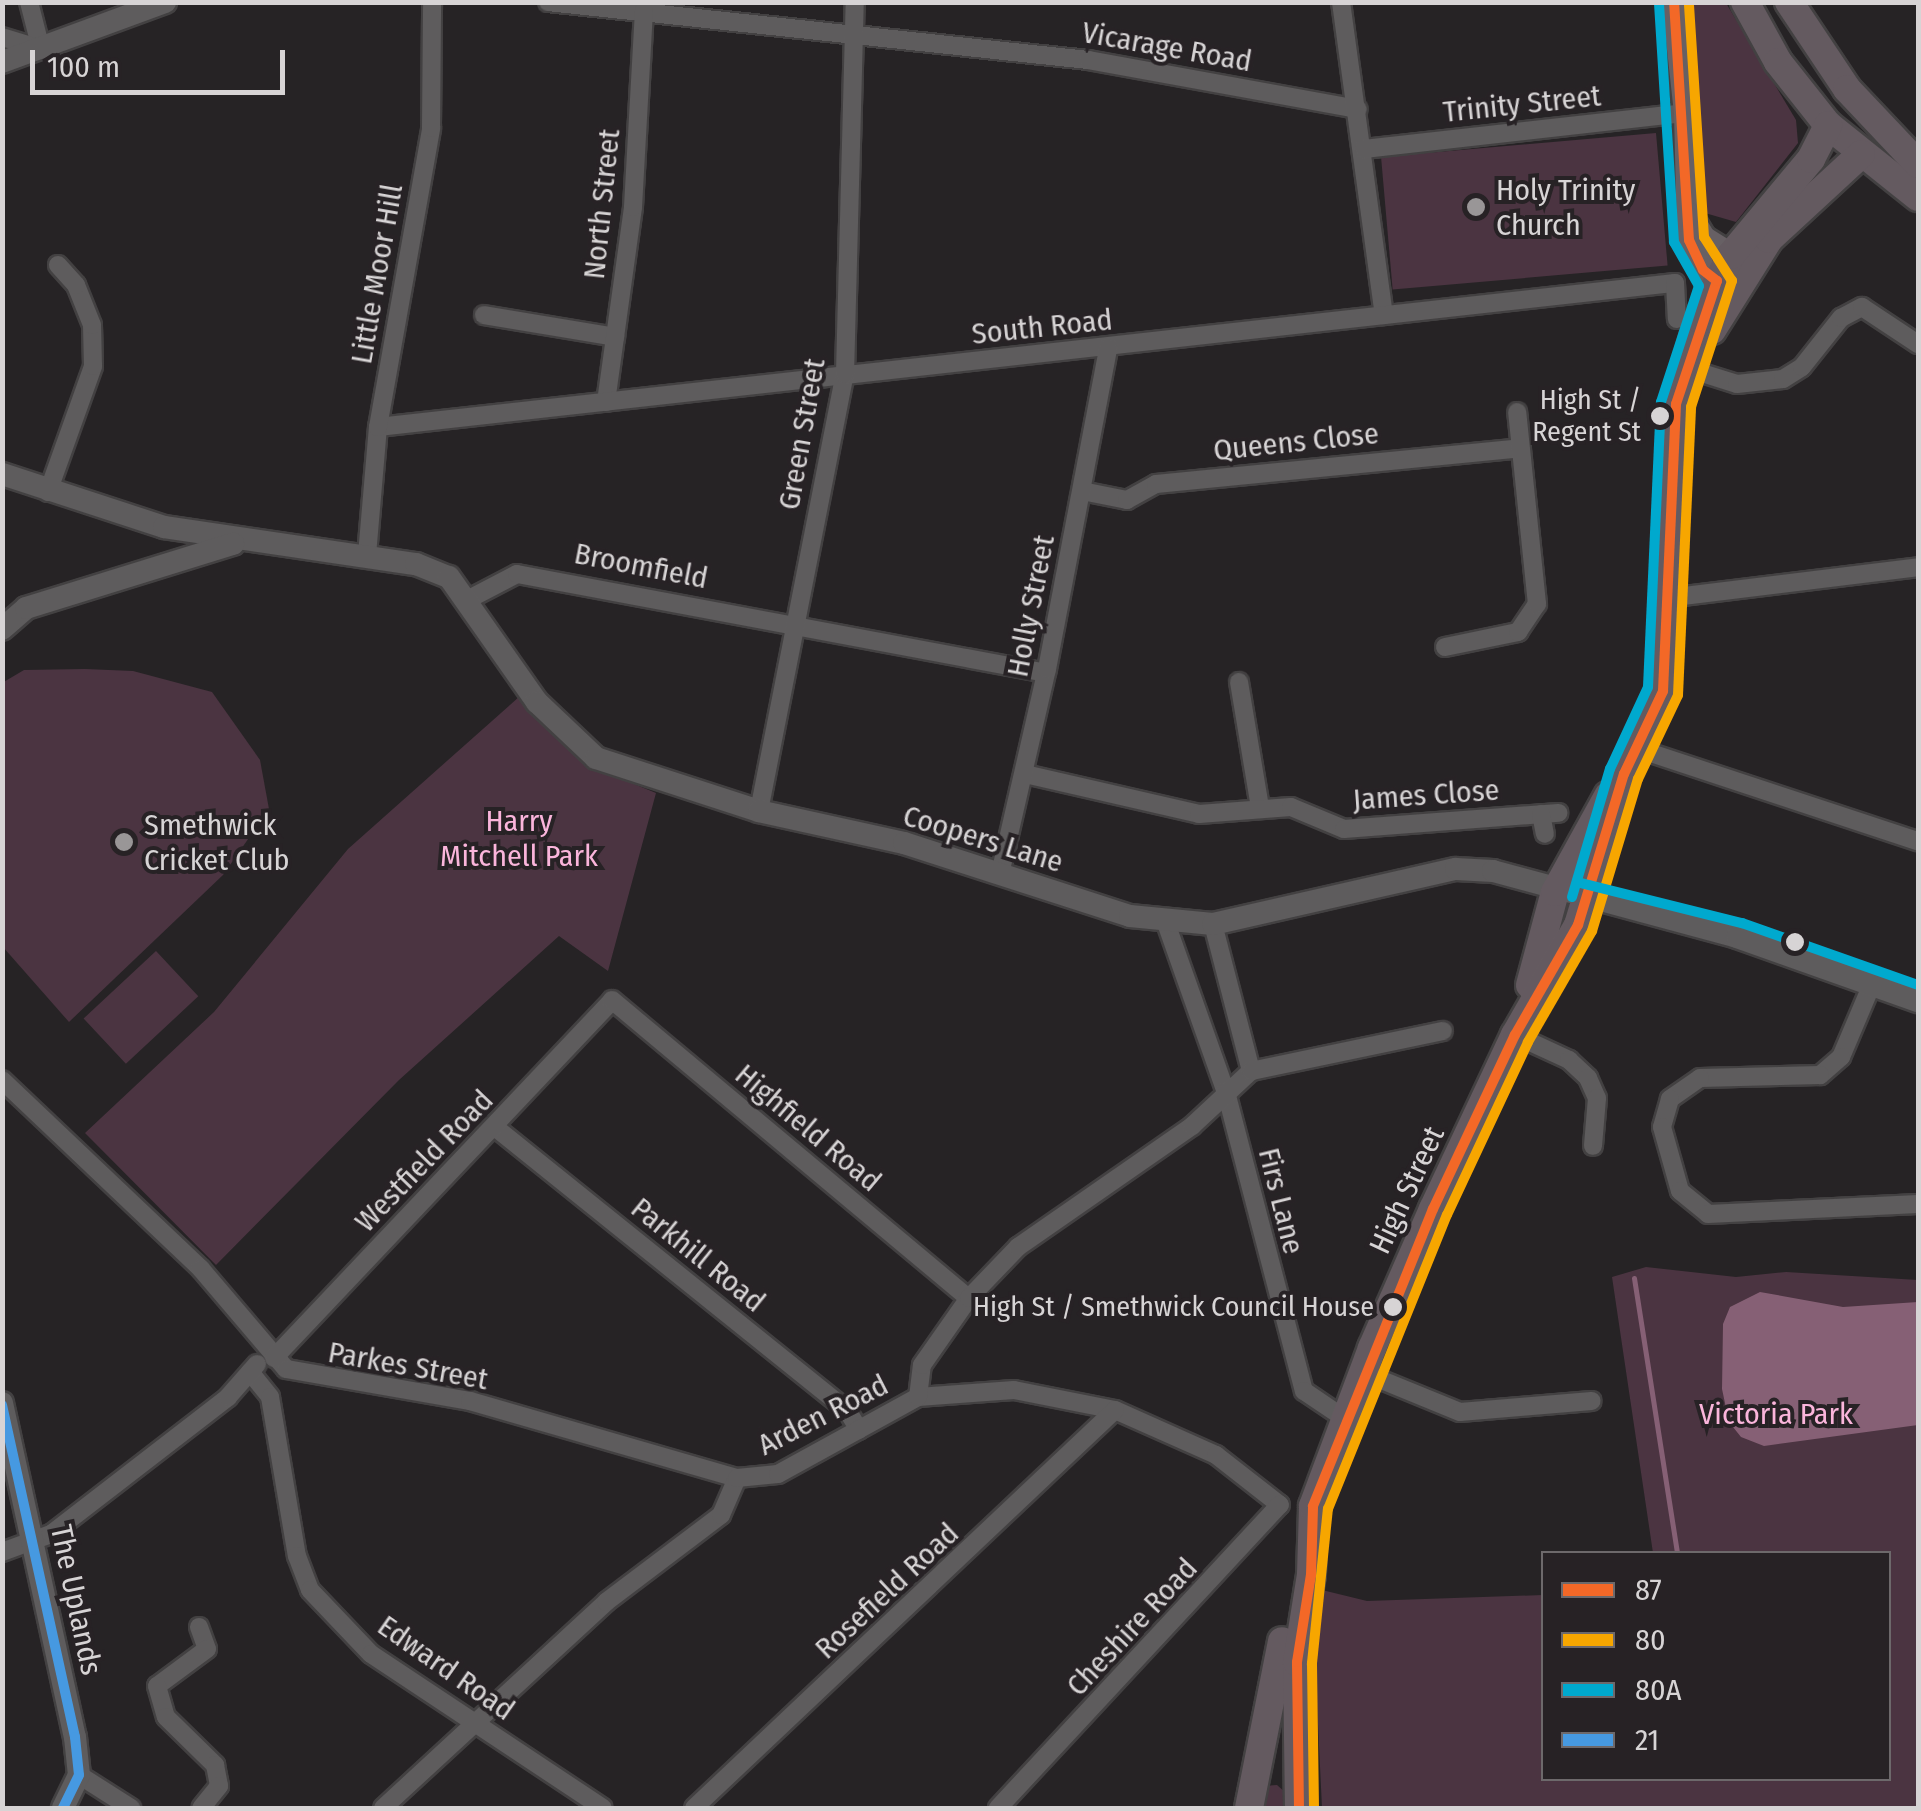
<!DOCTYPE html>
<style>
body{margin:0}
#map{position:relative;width:1921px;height:1811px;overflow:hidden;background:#262325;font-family:"Fira Sans Condensed",sans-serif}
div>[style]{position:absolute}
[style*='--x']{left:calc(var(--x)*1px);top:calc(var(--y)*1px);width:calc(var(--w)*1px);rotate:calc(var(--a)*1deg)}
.green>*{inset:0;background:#4b3441;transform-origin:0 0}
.water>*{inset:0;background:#866075}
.stream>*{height:5px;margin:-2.5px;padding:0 2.5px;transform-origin:2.5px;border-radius:2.5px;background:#866075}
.roads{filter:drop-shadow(2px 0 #434142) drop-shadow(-2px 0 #434142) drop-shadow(0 2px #434142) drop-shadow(0 -2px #434142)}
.minor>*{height:18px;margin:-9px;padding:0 9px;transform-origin:9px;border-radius:9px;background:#5e5c5d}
.tertiary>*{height:22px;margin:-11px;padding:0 11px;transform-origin:11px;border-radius:11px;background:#5e5c5d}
.secondary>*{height:25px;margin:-12.5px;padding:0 12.5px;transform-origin:12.5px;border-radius:12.5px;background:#676064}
.primary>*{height:28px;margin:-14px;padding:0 14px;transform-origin:14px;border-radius:14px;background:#645a60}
.bus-1>*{height:10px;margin:-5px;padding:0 5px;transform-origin:5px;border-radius:5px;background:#f36827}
.bus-2>*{height:10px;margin:-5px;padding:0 5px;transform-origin:5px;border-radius:5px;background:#f7a600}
.bus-3>*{height:10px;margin:-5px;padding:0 5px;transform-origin:5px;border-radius:5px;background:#00a9ce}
.bus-4>*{height:10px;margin:-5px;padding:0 5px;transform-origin:5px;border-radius:5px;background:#4699e1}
.dots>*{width:28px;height:28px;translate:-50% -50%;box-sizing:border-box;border:5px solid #272225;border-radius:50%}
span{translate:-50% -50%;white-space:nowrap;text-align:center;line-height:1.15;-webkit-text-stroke:8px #272225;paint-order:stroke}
.bus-label{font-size:28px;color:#d7d4d5}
.right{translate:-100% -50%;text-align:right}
.street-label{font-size:30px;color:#d7d4d5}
.poi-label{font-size:30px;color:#d7d4d5}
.left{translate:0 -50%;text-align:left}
.park-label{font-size:30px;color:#fab5db}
.frame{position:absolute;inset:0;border:5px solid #d7d4d5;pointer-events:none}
.legend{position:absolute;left:1541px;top:1551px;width:350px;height:230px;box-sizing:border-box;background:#272225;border:2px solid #6d696b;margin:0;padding:12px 18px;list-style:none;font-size:30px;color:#d7d4d5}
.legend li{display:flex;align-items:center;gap:20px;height:50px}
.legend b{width:50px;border:2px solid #6d696b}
.scale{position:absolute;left:30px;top:50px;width:255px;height:45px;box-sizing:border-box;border:5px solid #d7d4d5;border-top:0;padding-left:12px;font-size:30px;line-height:35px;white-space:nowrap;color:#d7d4d5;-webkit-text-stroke:8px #272225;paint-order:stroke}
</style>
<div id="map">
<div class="green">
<i style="clip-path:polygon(1692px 3px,1726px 3px,1796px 120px,1798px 143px,1736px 222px,1705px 213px)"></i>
<i style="left:1656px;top:133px;width:133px;height:276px;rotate:85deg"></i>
<i style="clip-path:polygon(85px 669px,133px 671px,212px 692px,260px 760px,269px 809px,223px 875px,69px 1022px,3px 947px,2px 683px,24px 670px)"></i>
<i style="clip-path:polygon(520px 696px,600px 770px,656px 793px,608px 971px,559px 936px,399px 1080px,216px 1265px,85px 1133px,214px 1012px,348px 849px)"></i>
<i style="left:156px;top:951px;width:62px;height:99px;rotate:47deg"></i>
<i style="clip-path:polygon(1646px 1267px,1736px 1277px,1786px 1272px,1918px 1280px,1918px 1808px,1322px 1808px,1314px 1641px,1322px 1590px,1367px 1601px,1543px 1595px,1544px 1778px,1888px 1778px,1888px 1554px,1653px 1553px,1612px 1277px)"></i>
<i style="clip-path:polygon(1277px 1785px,1286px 1793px,1286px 1808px,1254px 1808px,1264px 1786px)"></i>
</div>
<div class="water">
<i style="clip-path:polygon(1760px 1292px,1843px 1307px,1918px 1302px,1918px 1425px,1764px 1446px,1741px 1437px,1729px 1422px,1722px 1389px,1723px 1324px,1730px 1307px)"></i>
</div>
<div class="stream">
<i style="--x:1634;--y:1278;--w:279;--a:81.1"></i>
</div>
<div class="roads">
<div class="minor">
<i style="--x:29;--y:2;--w:49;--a:75.7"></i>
<i style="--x:548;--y:2;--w:543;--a:6.13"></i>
<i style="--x:1088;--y:60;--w:274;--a:10.3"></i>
<i style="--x:1341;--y:2;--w:316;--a:82.2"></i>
<i style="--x:2;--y:37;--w:41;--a:17.1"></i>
<i style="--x:1364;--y:149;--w:324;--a:-6.4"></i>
<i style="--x:484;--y:315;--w:133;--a:9.5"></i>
<i style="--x:1686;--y:368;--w:53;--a:17.4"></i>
<i style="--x:1737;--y:384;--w:46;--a:-6.2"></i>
<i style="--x:1783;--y:379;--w:22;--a:-32"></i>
<i style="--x:1802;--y:367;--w:63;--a:-51.5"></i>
<i style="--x:1841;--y:318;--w:24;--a:-28"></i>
<i style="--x:1862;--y:307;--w:67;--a:33.5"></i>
<i style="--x:606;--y:402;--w:197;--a:-82.1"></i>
<i style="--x:633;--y:207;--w:197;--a:-86.8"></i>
<i style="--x:378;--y:427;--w:1305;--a:-6.34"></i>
<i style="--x:1675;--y:283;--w:36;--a:87"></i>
<i style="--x:1082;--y:491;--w:46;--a:11.3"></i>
<i style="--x:1127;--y:500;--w:33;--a:-29"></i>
<i style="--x:1156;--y:484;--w:366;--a:-5.6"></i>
<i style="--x:48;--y:492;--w:134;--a:-70.3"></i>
<i style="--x:93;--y:366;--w:41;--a:-91.4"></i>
<i style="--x:92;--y:325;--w:43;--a:-111.8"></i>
<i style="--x:76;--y:285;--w:27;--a:-132"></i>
<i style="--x:367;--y:555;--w:128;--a:-85.1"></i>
<i style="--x:378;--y:427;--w:304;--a:-79.9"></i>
<i style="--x:431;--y:128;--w:126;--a:-89.5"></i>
<i style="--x:1667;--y:598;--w:253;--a:-7"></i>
<i style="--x:469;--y:599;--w:54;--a:-27.5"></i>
<i style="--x:517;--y:574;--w:538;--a:10.6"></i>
<i style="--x:1445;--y:647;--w:75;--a:-11.6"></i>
<i style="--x:1518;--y:632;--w:34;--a:-56"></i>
<i style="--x:1537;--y:604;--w:193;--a:-95.9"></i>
<i style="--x:1239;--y:682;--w:128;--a:80.5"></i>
<i style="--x:1636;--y:748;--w:297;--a:18.3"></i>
<i style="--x:1025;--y:774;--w:179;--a:12.9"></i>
<i style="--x:1199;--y:814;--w:92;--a:-4.4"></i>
<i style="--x:1291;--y:807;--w:57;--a:22.5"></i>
<i style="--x:1344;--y:829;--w:215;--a:-4.3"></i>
<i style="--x:759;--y:811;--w:445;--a:-78.9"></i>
<i style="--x:845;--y:374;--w:372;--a:-88.5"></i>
<i style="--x:1541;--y:814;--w:20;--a:79"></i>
<i style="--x:1000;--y:874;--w:210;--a:-77.1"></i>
<i style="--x:1047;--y:669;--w:327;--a:-79.2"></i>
<i style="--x:1166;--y:923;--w:179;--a:70.5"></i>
<i style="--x:1226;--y:1092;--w:309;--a:75.4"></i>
<i style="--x:1304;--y:1391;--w:48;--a:34"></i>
<i style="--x:1213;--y:924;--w:152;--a:75.5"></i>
<i style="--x:1872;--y:984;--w:79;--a:113"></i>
<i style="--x:1841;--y:1057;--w:28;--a:139"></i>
<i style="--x:1820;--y:1075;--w:120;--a:178.6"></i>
<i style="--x:1700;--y:1078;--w:37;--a:145"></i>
<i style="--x:1670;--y:1099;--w:29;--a:106"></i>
<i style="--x:1662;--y:1127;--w:66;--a:74.3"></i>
<i style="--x:1680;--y:1191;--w:36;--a:39"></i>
<i style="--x:1708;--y:1214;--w:210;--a:-2.7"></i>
<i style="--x:1515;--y:1035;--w:60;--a:24.8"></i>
<i style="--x:1569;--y:1060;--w:26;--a:43"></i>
<i style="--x:1588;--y:1078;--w:22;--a:66"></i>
<i style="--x:1597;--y:1098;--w:48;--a:94.8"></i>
<i style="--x:2;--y:1080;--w:274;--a:43.5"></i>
<i style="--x:201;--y:1269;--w:131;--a:49.6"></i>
<i style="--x:286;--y:1369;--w:187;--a:9.9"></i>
<i style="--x:470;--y:1401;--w:278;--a:16.1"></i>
<i style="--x:496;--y:1128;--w:450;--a:38.8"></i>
<i style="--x:847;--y:1410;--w:23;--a:59"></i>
<i style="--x:274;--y:1358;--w:492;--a:-46.6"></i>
<i style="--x:612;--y:1000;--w:465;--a:39.9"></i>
<i style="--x:250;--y:1372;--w:32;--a:51"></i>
<i style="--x:270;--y:1397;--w:161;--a:80.4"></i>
<i style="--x:297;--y:1556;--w:36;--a:69"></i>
<i style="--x:310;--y:1590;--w:88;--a:46.4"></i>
<i style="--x:371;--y:1654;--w:278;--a:33.6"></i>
<i style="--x:1362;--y:1372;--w:106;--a:22.2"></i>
<i style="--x:1460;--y:1412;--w:132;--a:-4.8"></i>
<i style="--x:918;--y:1397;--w:96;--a:-4.2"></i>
<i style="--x:1014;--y:1390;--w:103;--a:11.2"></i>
<i style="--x:1115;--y:1410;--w:111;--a:24"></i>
<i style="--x:1216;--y:1455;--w:81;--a:38"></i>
<i style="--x:2;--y:1552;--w:52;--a:-20.2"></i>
<i style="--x:51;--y:1534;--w:224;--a:-37.7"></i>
<i style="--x:228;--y:1397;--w:44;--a:-48.7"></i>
<i style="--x:199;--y:1627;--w:23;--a:70"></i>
<i style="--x:207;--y:1649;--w:62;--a:143.5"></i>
<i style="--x:157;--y:1686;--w:32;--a:74"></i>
<i style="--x:166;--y:1717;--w:69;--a:44.4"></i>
<i style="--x:215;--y:1765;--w:21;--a:79"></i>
<i style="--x:219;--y:1786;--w:28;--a:129"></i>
<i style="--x:79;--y:1775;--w:62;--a:32.4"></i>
<i style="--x:383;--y:1808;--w:304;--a:-42.7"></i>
<i style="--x:606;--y:1602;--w:144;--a:-37.1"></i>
<i style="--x:721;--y:1515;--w:40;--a:-66.6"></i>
<i style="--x:737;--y:1478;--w:41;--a:-5.6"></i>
<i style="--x:778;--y:1474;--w:160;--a:-28.8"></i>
<i style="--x:918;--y:1397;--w:32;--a:-83"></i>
<i style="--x:922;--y:1365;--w:82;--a:-55"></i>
<i style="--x:969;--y:1298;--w:71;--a:-46.1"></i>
<i style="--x:1018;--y:1247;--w:212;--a:-34.8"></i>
<i style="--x:1192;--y:1126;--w:81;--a:-43"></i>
<i style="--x:1251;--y:1071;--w:196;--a:-11.8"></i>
<i style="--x:694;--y:1808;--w:579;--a:-43.39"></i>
<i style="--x:998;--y:1808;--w:414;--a:-47.1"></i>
</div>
<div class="tertiary">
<i style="--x:2;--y:62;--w:174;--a:-20.2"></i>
<i style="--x:2;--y:474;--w:170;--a:18.1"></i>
<i style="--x:164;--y:527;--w:255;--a:8.4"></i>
<i style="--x:416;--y:564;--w:35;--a:22"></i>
<i style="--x:449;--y:577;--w:153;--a:54.9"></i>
<i style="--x:537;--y:702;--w:81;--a:43.5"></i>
<i style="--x:596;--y:758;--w:171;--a:18"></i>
<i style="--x:759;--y:811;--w:148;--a:12.4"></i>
<i style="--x:904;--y:843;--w:237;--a:17.9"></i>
<i style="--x:1130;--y:916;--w:83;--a:5.5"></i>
<i style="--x:1213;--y:924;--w:249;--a:-12.8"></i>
<i style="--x:1456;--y:869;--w:37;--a:3"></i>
<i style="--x:1493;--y:871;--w:253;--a:15.1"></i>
<i style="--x:1737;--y:937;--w:192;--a:19.5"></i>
<i style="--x:2;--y:629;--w:32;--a:-41"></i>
<i style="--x:26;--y:608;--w:217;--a:-17.2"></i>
<i style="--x:2;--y:1403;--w:342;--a:77.7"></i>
<i style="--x:75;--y:1737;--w:38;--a:84"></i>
<i style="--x:79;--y:1775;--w:37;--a:116"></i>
</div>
<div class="secondary">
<i style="--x:1674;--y:2;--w:112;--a:83.8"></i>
<i style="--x:1686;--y:113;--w:127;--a:88.6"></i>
<i style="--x:1689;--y:240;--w:33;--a:65"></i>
<i style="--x:1703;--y:270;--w:27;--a:31"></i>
<i style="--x:1726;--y:284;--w:11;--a:-56"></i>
<i style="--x:1689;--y:215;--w:27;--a:59"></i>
<i style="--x:1703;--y:238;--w:53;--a:31.9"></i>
</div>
<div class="primary">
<i style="--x:1745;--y:2;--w:68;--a:61.2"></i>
<i style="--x:1778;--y:62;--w:80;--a:51.6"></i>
<i style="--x:1828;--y:125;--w:115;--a:38.7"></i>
<i style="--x:1789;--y:2;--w:105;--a:56.3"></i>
<i style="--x:1847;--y:89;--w:103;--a:46.6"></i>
<i style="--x:1712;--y:330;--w:107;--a:-57.9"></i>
<i style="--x:1769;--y:239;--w:125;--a:-42.7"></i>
<i style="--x:1530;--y:985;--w:96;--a:-75"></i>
<i style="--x:1555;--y:892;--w:110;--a:-61.1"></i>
<i style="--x:1249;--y:1808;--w:170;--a:-78.8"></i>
<i style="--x:1299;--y:1808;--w:146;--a:-90.8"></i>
<i style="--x:1297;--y:1662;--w:88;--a:-80.9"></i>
<i style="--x:1311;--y:1575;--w:69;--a:-88.3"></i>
<i style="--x:1313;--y:1506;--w:169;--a:-69.5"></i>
<i style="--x:1372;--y:1348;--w:152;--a:-66.3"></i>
<i style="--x:1433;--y:1209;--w:192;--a:-64.8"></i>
<i style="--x:1515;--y:1035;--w:127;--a:-60.2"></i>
<i style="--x:1578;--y:925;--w:158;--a:-73.1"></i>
<i style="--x:1624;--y:774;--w:92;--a:-64.8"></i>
<i style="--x:1663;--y:691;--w:287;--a:-87.4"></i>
<i style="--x:1676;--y:404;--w:88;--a:-74.9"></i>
<i style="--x:1699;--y:319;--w:72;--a:-63.4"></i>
<i style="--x:1731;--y:255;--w:125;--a:-50.2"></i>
<i style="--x:1811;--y:159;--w:38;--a:-63"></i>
</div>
</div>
<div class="bus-1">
<i style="--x:1299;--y:1808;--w:146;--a:-90.8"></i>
<i style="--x:1297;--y:1662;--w:88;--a:-80.9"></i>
<i style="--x:1311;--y:1575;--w:69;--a:-88.3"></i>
<i style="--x:1313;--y:1506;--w:320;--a:-68"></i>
<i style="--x:1433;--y:1209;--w:192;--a:-64.8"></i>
<i style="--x:1515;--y:1035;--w:127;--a:-60.2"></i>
<i style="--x:1578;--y:925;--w:158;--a:-73.1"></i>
<i style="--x:1624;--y:774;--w:92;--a:-64.8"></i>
<i style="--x:1663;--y:691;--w:287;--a:-87.4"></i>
<i style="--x:1676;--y:404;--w:130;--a:-71.6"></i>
<i style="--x:1717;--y:281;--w:18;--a:-142"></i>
<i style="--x:1703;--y:270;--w:33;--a:-115"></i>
<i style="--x:1689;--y:240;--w:238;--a:-93.6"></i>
</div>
<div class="bus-2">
<i style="--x:1314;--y:1808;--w:145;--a:-90.8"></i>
<i style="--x:1312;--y:1663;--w:155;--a:-84.1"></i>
<i style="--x:1328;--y:1509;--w:317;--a:-68"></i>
<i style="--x:1447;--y:1215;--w:191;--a:-64.9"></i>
<i style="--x:1528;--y:1042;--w:128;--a:-60"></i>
<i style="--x:1592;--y:931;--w:159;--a:-73.2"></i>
<i style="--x:1638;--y:779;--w:93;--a:-64.5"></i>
<i style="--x:1678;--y:695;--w:288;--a:-87.4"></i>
<i style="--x:1691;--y:407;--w:133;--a:-72"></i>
<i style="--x:1732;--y:281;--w:52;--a:-122.5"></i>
<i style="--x:1704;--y:237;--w:235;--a:-93.7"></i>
</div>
<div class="bus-3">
<i style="--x:1577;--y:882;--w:170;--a:14"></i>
<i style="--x:1742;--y:923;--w:187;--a:19.4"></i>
<i style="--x:1572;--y:897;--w:134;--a:-73.5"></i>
<i style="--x:1610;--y:769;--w:90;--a:-65.1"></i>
<i style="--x:1648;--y:687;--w:285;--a:-87.4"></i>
<i style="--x:1661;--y:402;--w:122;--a:-71.9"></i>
<i style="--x:1699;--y:286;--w:51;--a:-119.6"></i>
<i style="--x:1674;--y:242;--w:238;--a:-93.6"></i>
</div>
<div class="bus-4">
<i style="--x:2;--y:1405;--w:340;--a:77.6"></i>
<i style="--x:75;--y:1737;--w:38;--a:84"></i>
<i style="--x:79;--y:1775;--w:37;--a:116"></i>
</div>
<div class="dots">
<i style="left:1476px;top:207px;background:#999697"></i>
<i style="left:1660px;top:416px;background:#d7d4d5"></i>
<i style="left:124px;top:842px;background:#999697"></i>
<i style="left:1795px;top:942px;background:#d7d4d5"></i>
<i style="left:1393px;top:1307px;background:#d7d4d5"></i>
</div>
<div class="bus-label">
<span class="right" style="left:1641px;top:416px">High St /<br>Regent St</span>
<span class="right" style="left:1374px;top:1307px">High St / Smethwick Council House</span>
</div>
<div class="street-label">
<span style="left:1167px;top:47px;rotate:10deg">Vicarage Road</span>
<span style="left:1522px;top:104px;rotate:-6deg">Trinity Street</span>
<span style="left:602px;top:204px;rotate:-84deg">North Street</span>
<span style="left:377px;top:274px;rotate:-80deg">Little Moor Hill</span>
<span style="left:1042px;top:327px;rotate:-6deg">South Road</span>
<span style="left:802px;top:434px;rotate:-80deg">Green Street</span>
<span style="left:1296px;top:442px;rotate:-6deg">Queens Close</span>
<span style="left:641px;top:566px;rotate:11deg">Broomfield</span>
<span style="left:1031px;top:606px;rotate:-79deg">Holly Street</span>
<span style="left:1426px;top:795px;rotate:-4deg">James Close</span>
<span style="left:983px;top:839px;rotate:17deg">Coopers Lane</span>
<span style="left:808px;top:1128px;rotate:40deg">Highfield Road</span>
<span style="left:424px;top:1161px;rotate:-46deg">Westfield Road</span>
<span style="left:1407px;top:1190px;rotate:-65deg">High Street</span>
<span style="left:1281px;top:1201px;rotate:76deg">Firs Lane</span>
<span style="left:698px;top:1255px;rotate:39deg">Parkhill Road</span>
<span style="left:408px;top:1366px;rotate:10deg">Parkes Street</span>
<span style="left:823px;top:1415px;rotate:-27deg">Arden Road</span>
<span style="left:887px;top:1591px;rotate:-43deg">Rosefield Road</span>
<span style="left:76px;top:1600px;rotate:78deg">The Uplands</span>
<span style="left:1132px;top:1627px;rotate:-47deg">Cheshire Road</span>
<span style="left:446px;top:1668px;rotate:35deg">Edward Road</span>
</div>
<div class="poi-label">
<span class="left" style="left:1496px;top:207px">Holy Trinity<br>Church</span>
<span class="left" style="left:144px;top:842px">Smethwick<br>Cricket Club</span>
</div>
<div class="park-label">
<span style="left:519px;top:838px">Harry<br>Mitchell Park</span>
<span style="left:1776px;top:1414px">Victoria Park</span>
</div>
<div class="frame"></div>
<ul class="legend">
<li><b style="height:12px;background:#f36827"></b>87</li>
<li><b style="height:12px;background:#f7a600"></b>80</li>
<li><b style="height:12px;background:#00a9ce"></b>80A</li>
<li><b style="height:12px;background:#4699e1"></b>21</li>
</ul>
<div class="scale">100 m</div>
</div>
